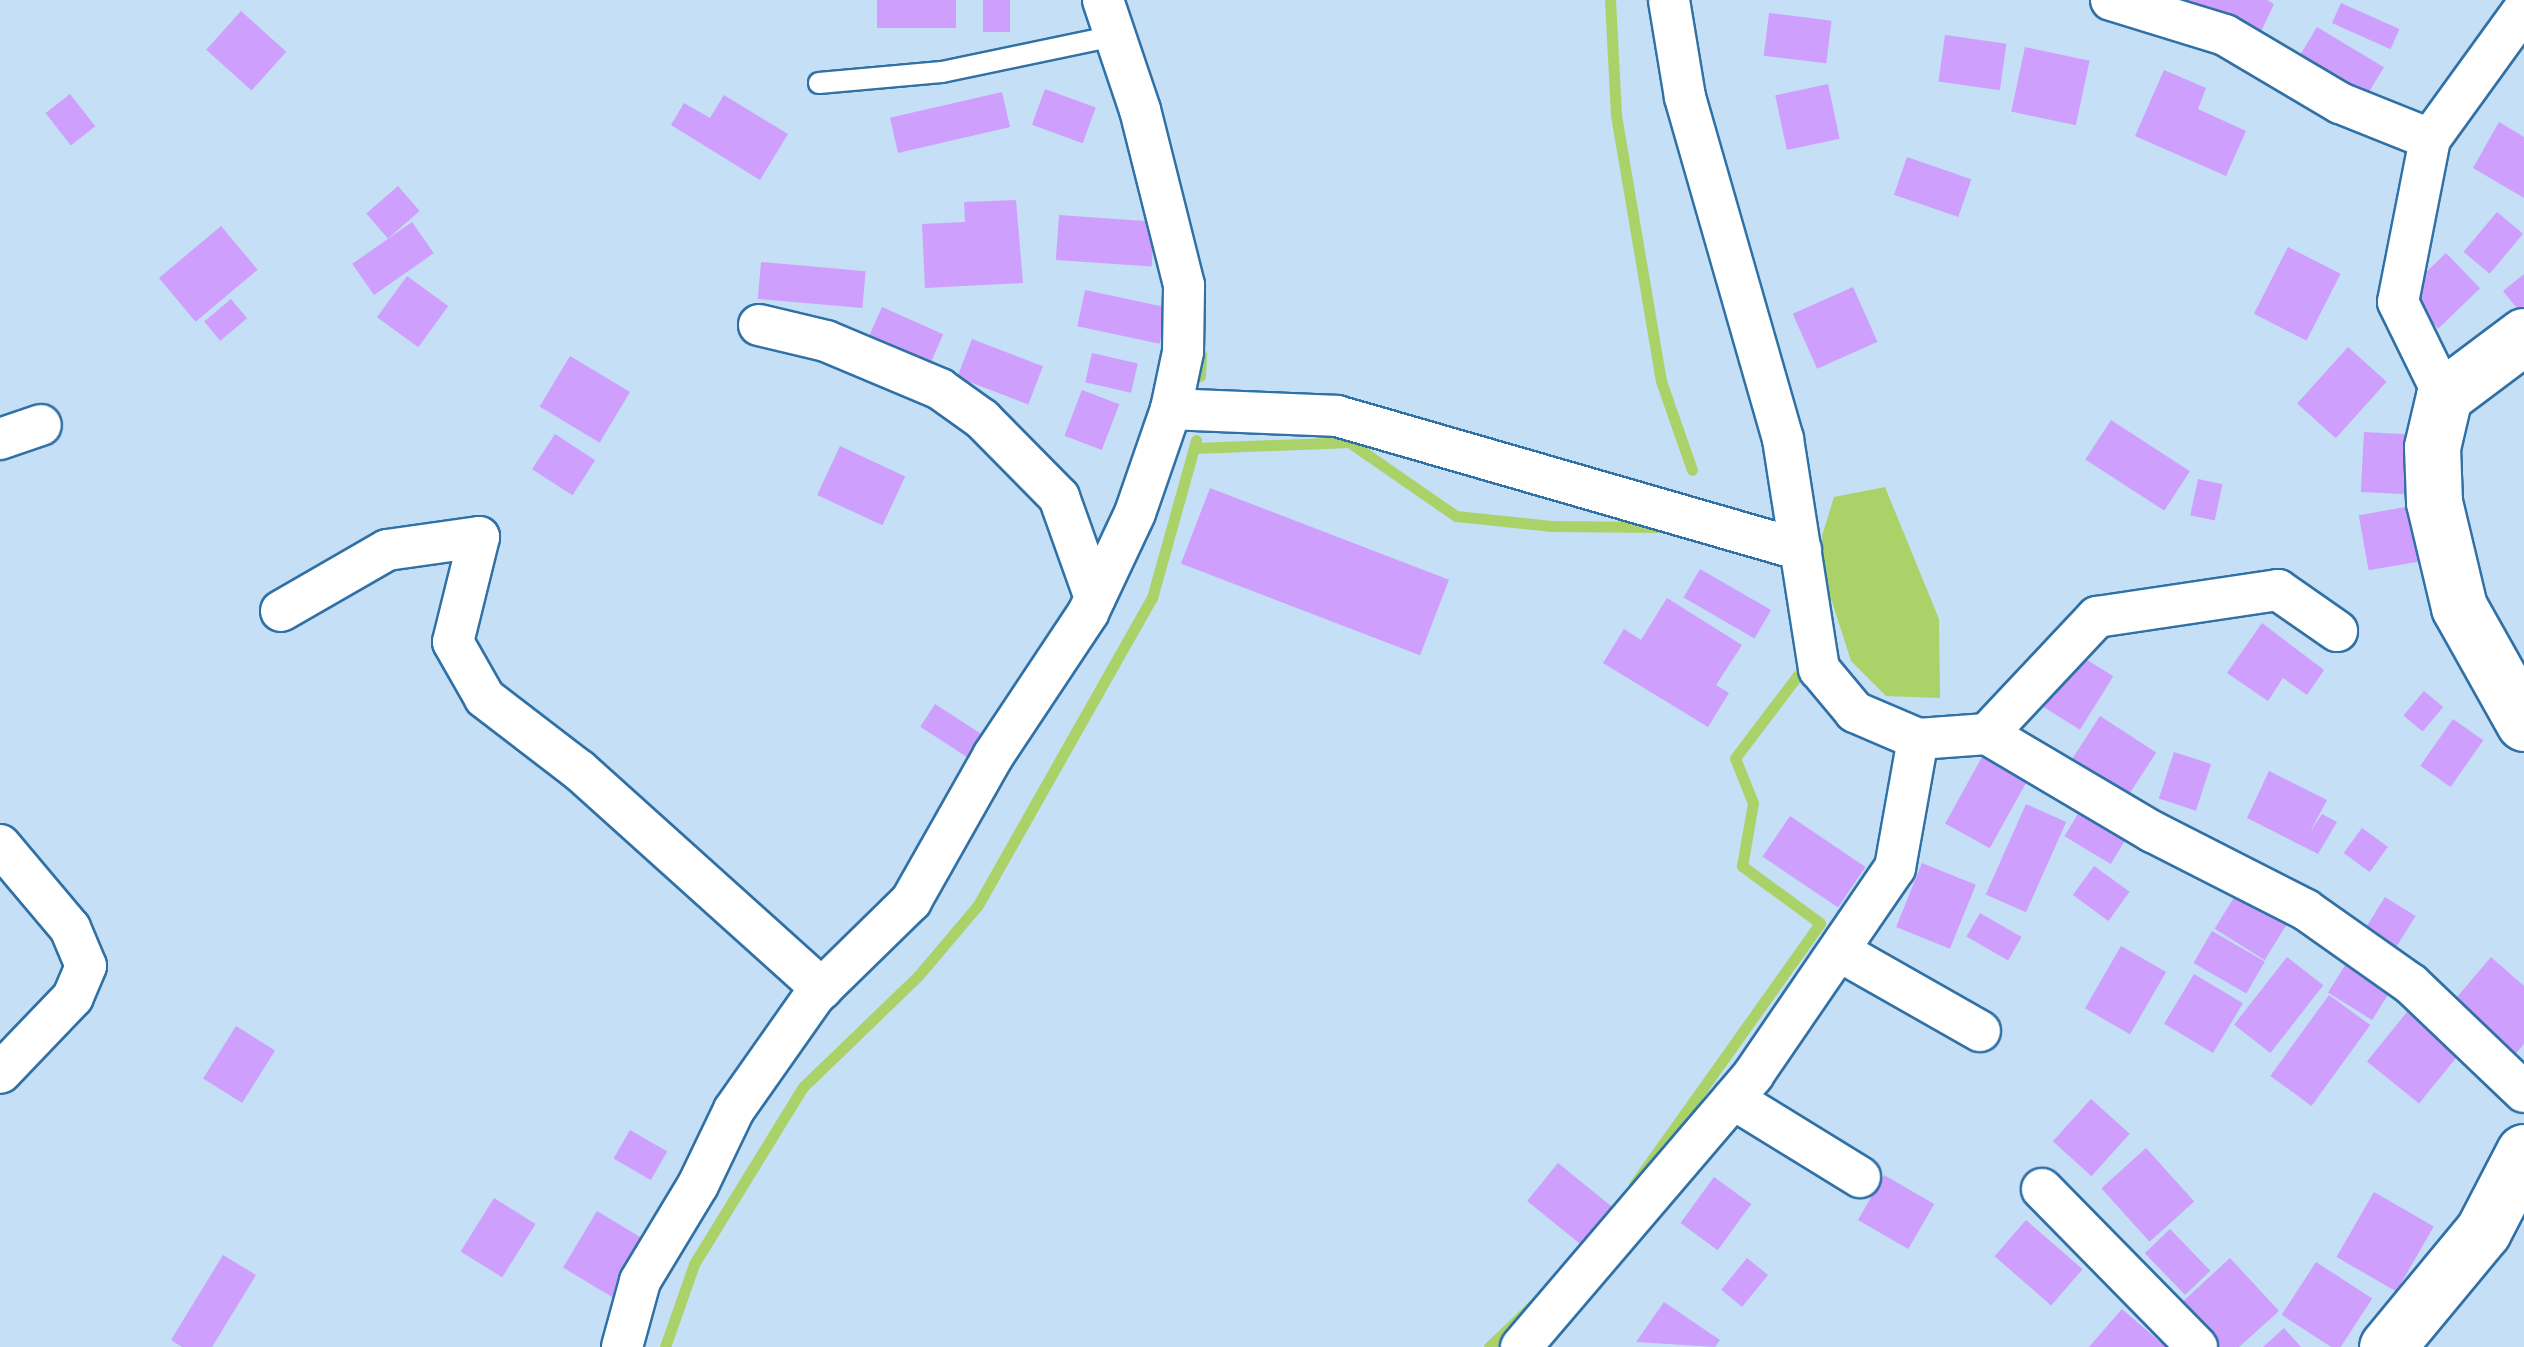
<!DOCTYPE html>
<style>
body{margin:0}
#map{position:relative;width:2524px;height:1347px;overflow:hidden;background:#c5dff6;font-family:Mulish,sans-serif}
div>[style]{position:absolute}
[style*='--x']{left:calc(var(--x)*1px);top:calc(var(--y)*1px);width:calc(var(--w)*1px);rotate:calc(var(--a)*1deg)}
.water>*{inset:0;background:#aad269}
.stream>*{height:11px;margin:-5.5px;padding:0 5.5px;transform-origin:5.5px;border-radius:5.5px;background:#aad269}
.building>*{inset:0;background:#ce9ffd;transform-origin:0 0}
.roads{filter:drop-shadow(2px 0 #3071a6) drop-shadow(-2px 0 #3071a6) drop-shadow(0 2px #3071a6) drop-shadow(0 -2px #3071a6)}
.lane>*{height:20px;margin:-10px;padding:0 10px;transform-origin:10px;border-radius:10px;background:#fff}
.street>*{height:40px;margin:-20px;padding:0 20px;transform-origin:20px;border-radius:20px;background:#fff}
.secondary>*{height:55px;margin:-27.5px;padding:0 27.5px;transform-origin:27.5px;border-radius:27.5px;background:#fff}
span{translate:-50% -50%;white-space:nowrap;text-align:center;line-height:1.15;-webkit-text-stroke:8px #c5dff6;paint-order:stroke}
</style>
<div id="map">
<div class="water">
<i style="clip-path:polygon(1885px 487px,1939px 619px,1940px 698px,1886px 696px,1851px 661px,1826px 583px,1822px 536px,1834px 497px)"></i>
</div>
<div class="stream">
<i style="--x:1610;--y:0;--w:115;--a:87"></i>
<i style="--x:1616;--y:115;--w:270;--a:80.4"></i>
<i style="--x:1661;--y:381;--w:94;--a:70.8"></i>
<i style="--x:1200;--y:376;--w:22;--a:-87"></i>
<i style="--x:1196;--y:448;--w:153;--a:-2.2"></i>
<i style="--x:1349;--y:442;--w:130;--a:34.7"></i>
<i style="--x:1456;--y:516;--w:96;--a:6"></i>
<i style="--x:1551;--y:526;--w:113;--a:0.5"></i>
<i style="--x:1634;--y:1185;--w:321;--a:-54.6"></i>
<i style="--x:1820;--y:923;--w:97;--a:-143.8"></i>
<i style="--x:1742;--y:866;--w:64;--a:-80.1"></i>
<i style="--x:1753;--y:803;--w:48;--a:-111.8"></i>
<i style="--x:1735;--y:758;--w:104;--a:-52.8"></i>
<i style="--x:665;--y:1347;--w:88;--a:-70.7"></i>
<i style="--x:694;--y:1264;--w:208;--a:-58.4"></i>
<i style="--x:803;--y:1087;--w:160;--a:-44"></i>
<i style="--x:918;--y:976;--w:93;--a:-49.8"></i>
<i style="--x:978;--y:905;--w:353;--a:-60.5"></i>
<i style="--x:1152;--y:598;--w:164;--a:-74.4"></i>
<i style="--x:1489;--y:1347;--w:65;--a:-43.8"></i>
</div>
<div class="building">
<i style="left:877px;top:0;width:79px;height:28px"></i>
<i style="left:983px;top:0;width:27px;height:32px"></i>
<i style="clip-path:polygon(2169px 0,2267px 0,2274px 4px,2256px 42px)"></i>
<i style="left:2341px;top:3px;width:64px;height:22px;rotate:24deg"></i>
<i style="left:241px;top:11px;width:61px;height:52px;rotate:42deg"></i>
<i style="left:1769px;top:13px;width:63px;height:43px;rotate:7deg"></i>
<i style="left:2317px;top:27px;width:78px;height:40px;rotate:31deg"></i>
<i style="left:1945px;top:35px;width:62px;height:47px;rotate:8deg"></i>
<i style="left:2025px;top:47px;width:66px;height:66px;rotate:12deg"></i>
<i style="clip-path:polygon(2164px 70px,2206px 88px,2198px 109px,2246px 131px,2226px 176px,2135px 136px)"></i>
<i style="left:1828px;top:84px;width:56px;height:54px;rotate:78deg"></i>
<i style="left:1045px;top:89px;width:54px;height:38px;rotate:20deg"></i>
<i style="left:1002px;top:92px;width:36px;height:115px;rotate:77deg"></i>
<i style="left:70px;top:94px;width:41px;height:31px;rotate:52deg"></i>
<i style="clip-path:polygon(724px 95px,788px 134px,760px 180px,671px 125px,684px 103px,710px 118px)"></i>
<i style="clip-path:polygon(2499px 122px,2524px 137px,2524px 198px,2473px 168px)"></i>
<i style="left:1907px;top:157px;width:68px;height:40px;rotate:19deg"></i>
<i style="left:398px;top:186px;width:33px;height:42px;rotate:49deg"></i>
<i style="clip-path:polygon(1016px 200px,1023px 283px,925px 288px,922px 224px,965px 222px,964px 202px)"></i>
<i style="left:2497px;top:212px;width:34px;height:52px;rotate:40deg"></i>
<i style="left:1059px;top:215px;width:96px;height:45px;rotate:4deg"></i>
<i style="left:412px;top:222px;width:38px;height:73px;rotate:55deg"></i>
<i style="left:221px;top:226px;width:57px;height:81px;rotate:50deg"></i>
<i style="left:2288px;top:247px;width:59px;height:75px;rotate:27deg"></i>
<i style="left:2446px;top:253px;width:49px;height:58px;rotate:46deg"></i>
<i style="left:761px;top:262px;width:105px;height:37px;rotate:5deg"></i>
<i style="clip-path:polygon(2524px 274px,2524px 306px,2519px 311px,2503px 291px)"></i>
<i style="left:407px;top:276px;width:51px;height:51px;rotate:36deg"></i>
<i style="left:1853px;top:287px;width:60px;height:66px;rotate:66deg"></i>
<i style="left:1085px;top:290px;width:84px;height:37px;rotate:12deg"></i>
<i style="left:231px;top:299px;width:25px;height:35px;rotate:50deg"></i>
<i style="left:882px;top:307px;width:67px;height:32px;rotate:24deg"></i>
<i style="left:972px;top:339px;width:76px;height:41px;rotate:21deg"></i>
<i style="left:2348px;top:347px;width:52px;height:76px;rotate:42deg"></i>
<i style="left:1092px;top:353px;width:47px;height:30px;rotate:13deg"></i>
<i style="left:570px;top:356px;width:70px;height:59px;rotate:31deg"></i>
<i style="left:1082px;top:390px;width:40px;height:49px;rotate:21deg"></i>
<i style="left:2111px;top:420px;width:94px;height:47px;rotate:33deg"></i>
<i style="left:2364px;top:432px;width:60px;height:60px;rotate:3deg"></i>
<i style="left:555px;top:434px;width:48px;height:42px;rotate:33deg"></i>
<i style="left:840px;top:446px;width:72px;height:54px;rotate:25deg"></i>
<i style="left:2198px;top:479px;width:25px;height:37px;rotate:12deg"></i>
<i style="left:1210px;top:488px;width:256px;height:81px;rotate:21deg"></i>
<i style="left:2411px;top:506px;width:56px;height:53px;rotate:80deg"></i>
<i style="left:1700px;top:569px;width:82px;height:33px;rotate:30deg"></i>
<i style="clip-path:polygon(1667px 598px,1742px 645px,1716px 685px,1729px 693px,1708px 727px,1603px 663px,1624px 629px,1641px 640px)"></i>
<i style="clip-path:polygon(2262px 623px,2324px 670px,2307px 695px,2283px 678px,2268px 701px,2227px 673px)"></i>
<i style="left:2076px;top:653px;width:44px;height:63px;rotate:32deg"></i>
<i style="left:2424px;top:691px;width:25px;height:32px;rotate:40deg"></i>
<i style="left:935px;top:704px;width:74px;height:27px;rotate:33deg"></i>
<i style="left:2100px;top:716px;width:67px;height:59px;rotate:33deg"></i>
<i style="left:2453px;top:719px;width:37px;height:57px;rotate:35deg"></i>
<i style="left:2174px;top:752px;width:39px;height:49px;rotate:18deg"></i>
<i style="left:1982px;top:757px;width:51px;height:76px;rotate:29deg"></i>
<i style="clip-path:polygon(2269px 771px,2327px 800px,2310px 832px,2322px 814px,2337px 822px,2318px 854px,2247px 818px)"></i>
<i style="left:2026px;top:804px;width:44px;height:99px;rotate:24deg"></i>
<i style="left:2082px;top:807px;width:54px;height:34px;rotate:31deg"></i>
<i style="left:1790px;top:816px;width:91px;height:49px;rotate:34deg"></i>
<i style="left:2362px;top:828px;width:32px;height:31px;rotate:36deg"></i>
<i style="left:1922px;top:863px;width:58px;height:69px;rotate:22deg"></i>
<i style="left:2094px;top:866px;width:44px;height:36px;rotate:36deg"></i>
<i style="left:2240px;top:888px;width:59px;height:48px;rotate:32deg"></i>
<i style="left:2385px;top:897px;width:36px;height:47px;rotate:32deg"></i>
<i style="left:1980px;top:913px;width:48px;height:27px;rotate:30deg"></i>
<i style="left:2212px;top:931px;width:61px;height:37px;rotate:30deg"></i>
<i style="left:2121px;top:946px;width:52px;height:72px;rotate:30deg"></i>
<i style="left:2354px;top:951px;width:52px;height:49px;rotate:32deg"></i>
<i style="left:2287px;top:957px;width:46px;height:86px;rotate:38deg"></i>
<i style="clip-path:polygon(2491px 957px,2524px 986px,2524px 1044px,2513px 1057px,2452px 1003px)"></i>
<i style="left:2194px;top:974px;width:57px;height:58px;rotate:31deg"></i>
<i style="left:2329px;top:995px;width:51px;height:100px;rotate:36deg"></i>
<i style="left:2411px;top:1007px;width:67px;height:70px;rotate:39deg"></i>
<i style="left:236px;top:1026px;width:46px;height:62px;rotate:32deg"></i>
<i style="left:2091px;top:1099px;width:52px;height:57px;rotate:42deg"></i>
<i style="left:630px;top:1130px;width:43px;height:33px;rotate:30deg"></i>
<i style="left:2146px;top:1148px;width:72px;height:60px;rotate:48deg"></i>
<i style="left:1558px;top:1163px;width:75px;height:49px;rotate:39deg"></i>
<i style="left:1884px;top:1175px;width:58px;height:52px;rotate:30deg"></i>
<i style="left:1714px;top:1177px;width:46px;height:57px;rotate:36deg"></i>
<i style="left:2374px;top:1192px;width:69px;height:75px;rotate:30deg"></i>
<i style="left:494px;top:1198px;width:49px;height:63px;rotate:32deg"></i>
<i style="left:597px;top:1211px;width:65px;height:66px;rotate:31deg"></i>
<i style="left:2026px;top:1220px;width:75px;height:48px;rotate:41deg"></i>
<i style="left:2170px;top:1229px;width:58px;height:35px;rotate:46deg"></i>
<i style="clip-path:polygon(223px 1255px,256px 1275px,212px 1347px,182px 1347px,171px 1340px)"></i>
<i style="left:1747px;top:1258px;width:27px;height:41px;rotate:39deg"></i>
<i style="clip-path:polygon(2230px 1258px,2279px 1311px,2239px 1347px,2217px 1347px,2178px 1306px)"></i>
<i style="left:2316px;top:1262px;width:67px;height:63px;rotate:33deg"></i>
<i style="clip-path:polygon(1664px 1302px,1720px 1340px,1715px 1347px,1636px 1342px)"></i>
<i style="clip-path:polygon(2122px 1309px,2166px 1347px,2089px 1347px)"></i>
<i style="clip-path:polygon(2284px 1328px,2301px 1347px,2263px 1347px)"></i>
</div>
<div class="roads">
<div class="lane">
<i style="--x:819;--y:83;--w:123;--a:-5.1"></i>
<i style="--x:942;--y:72;--w:177;--a:-11.8"></i>
</div>
<div class="street">
<i style="--x:2111;--y:0;--w:119;--a:17.1"></i>
<i style="--x:2225;--y:35;--w:134;--a:30.6"></i>
<i style="--x:2340;--y:103;--w:97;--a:21.8"></i>
<i style="--x:2430;--y:139;--w:160;--a:-54.1"></i>
<i style="--x:2430;--y:139;--w:166;--a:101.1"></i>
<i style="--x:2398;--y:302;--w:105;--a:63.9"></i>
<i style="--x:759;--y:325;--w:69;--a:13.4"></i>
<i style="--x:826;--y:341;--w:124;--a:22.8"></i>
<i style="--x:940;--y:389;--w:52;--a:35.5"></i>
<i style="--x:982;--y:419;--w:110;--a:45.4"></i>
<i style="--x:1059;--y:497;--w:107;--a:70.4"></i>
<i style="--x:1171;--y:409;--w:166;--a:2.4"></i>
<i style="--x:1337;--y:416;--w:483;--a:16.1"></i>
<i style="--x:0;--y:439;--w:43;--a:-18.9"></i>
<i style="--x:281;--y:611;--w:122;--a:-29.9"></i>
<i style="--x:387;--y:550;--w:93;--a:-8"></i>
<i style="--x:479;--y:537;--w:108;--a:103.9"></i>
<i style="--x:453;--y:642;--w:64;--a:60.3"></i>
<i style="--x:485;--y:698;--w:118;--a:37.5"></i>
<i style="--x:579;--y:770;--w:327;--a:42"></i>
<i style="--x:1987;--y:734;--w:161;--a:-46.8"></i>
<i style="--x:2097;--y:617;--w:183;--a:-8.5"></i>
<i style="--x:2278;--y:590;--w:72;--a:34.8"></i>
<i style="--x:1918;--y:739;--w:69;--a:-4.1"></i>
<i style="--x:1987;--y:734;--w:193;--a:30.6"></i>
<i style="--x:2153;--y:832;--w:172;--a:27"></i>
<i style="--x:2306;--y:910;--w:128;--a:35.2"></i>
<i style="--x:2411;--y:984;--w:156;--a:43.7"></i>
<i style="--x:0;--y:845;--w:109;--a:49.9"></i>
<i style="--x:70;--y:928;--w:41;--a:67.2"></i>
<i style="--x:86;--y:966;--w:34;--a:113"></i>
<i style="--x:73;--y:997;--w:105;--a:133.8"></i>
<i style="--x:1839;--y:951;--w:162;--a:29.6"></i>
<i style="--x:1733;--y:1099;--w:149;--a:31.6"></i>
<i style="--x:2042;--y:1189;--w:221;--a:45.5"></i>
<i style="--x:622;--y:1347;--w:68;--a:-74.7"></i>
<i style="--x:640;--y:1281;--w:112;--a:-58.9"></i>
<i style="--x:698;--y:1185;--w:83;--a:-64.4"></i>
<i style="--x:734;--y:1110;--w:139;--a:-54.9"></i>
<i style="--x:814;--y:996;--w:136;--a:-44.4"></i>
<i style="--x:911;--y:901;--w:167;--a:-60.5"></i>
<i style="--x:993;--y:756;--w:172;--a:-56.4"></i>
<i style="--x:1088;--y:613;--w:110;--a:-64.8"></i>
<i style="--x:1135;--y:513;--w:110;--a:-70.9"></i>
<i style="--x:1171;--y:409;--w:58;--a:-78.1"></i>
<i style="--x:1183;--y:352;--w:67;--a:-89.1"></i>
<i style="--x:1184;--y:285;--w:180;--a:-104.1"></i>
<i style="--x:1140;--y:110;--w:116;--a:-108.6"></i>
<i style="--x:1521;--y:1347;--w:358;--a:-49.5"></i>
<i style="--x:1753;--y:1075;--w:251;--a:-55.6"></i>
<i style="--x:1895;--y:868;--w:131;--a:-79.9"></i>
<i style="--x:1918;--y:739;--w:69;--a:-156.8"></i>
<i style="--x:1855;--y:712;--w:56;--a:-129.9"></i>
<i style="--x:1819;--y:669;--w:233;--a:-98.9"></i>
<i style="--x:1783;--y:439;--w:356;--a:-106"></i>
<i style="--x:1685;--y:97;--w:98;--a:-99.4"></i>
</div>
<div class="secondary">
<i style="--x:2524;--y:336;--w:100;--a:143.1"></i>
<i style="--x:2444;--y:396;--w:52;--a:103.2"></i>
<i style="--x:2432;--y:447;--w:55;--a:87.9"></i>
<i style="--x:2434;--y:502;--w:108;--a:76.6"></i>
<i style="--x:2459;--y:607;--w:133;--a:60.7"></i>
<i style="--x:2387;--y:1347;--w:151;--a:-50.4"></i>
<i style="--x:2483;--y:1231;--w:89;--a:-62.6"></i>
</div>
</div>
</div>
